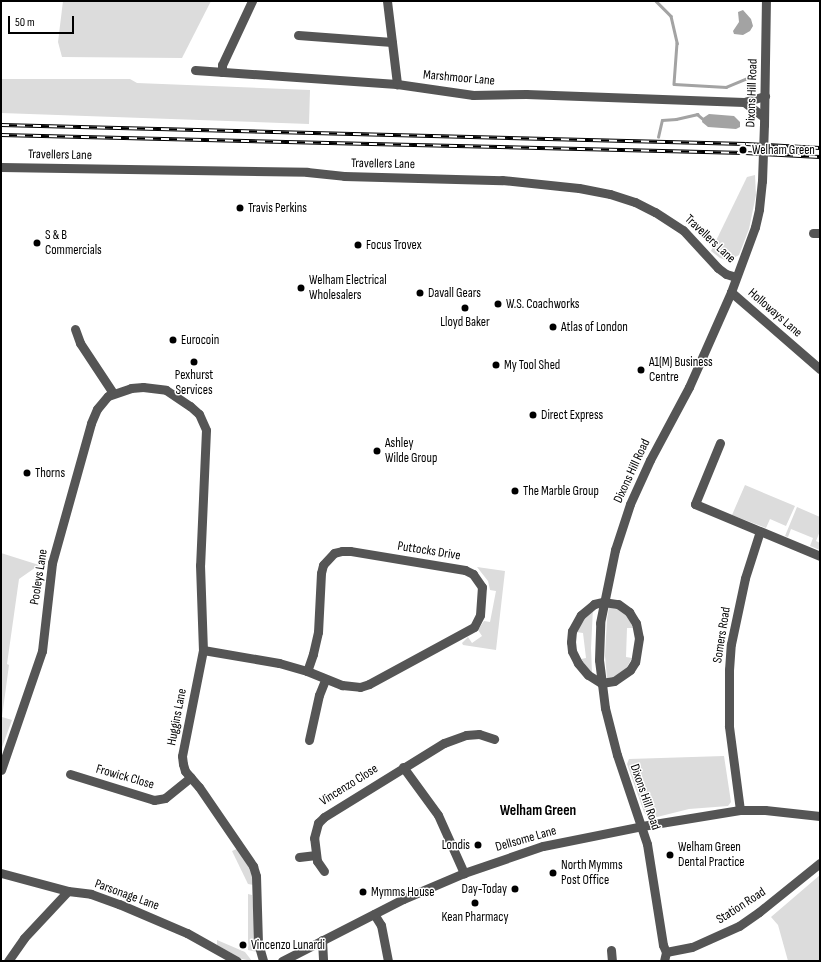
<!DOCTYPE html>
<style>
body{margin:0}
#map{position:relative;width:821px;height:962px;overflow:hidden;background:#fff;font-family:"Sofia Sans Condensed",sans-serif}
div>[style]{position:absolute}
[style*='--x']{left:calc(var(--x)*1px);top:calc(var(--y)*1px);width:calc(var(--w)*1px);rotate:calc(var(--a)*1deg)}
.green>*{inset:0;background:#dcdcdc}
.water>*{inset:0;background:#a3a3a3}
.stream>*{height:2.5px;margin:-1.25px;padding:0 1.25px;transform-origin:1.25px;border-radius:1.25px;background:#a3a3a3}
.minor>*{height:9px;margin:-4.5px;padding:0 4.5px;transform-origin:4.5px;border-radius:4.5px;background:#555}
.rail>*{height:4px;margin-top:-2px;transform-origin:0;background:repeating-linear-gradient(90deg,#fff 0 8px,#000 0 16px);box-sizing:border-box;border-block:1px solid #000}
.minor-bridge>*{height:9px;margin:-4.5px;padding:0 4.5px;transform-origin:4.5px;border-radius:4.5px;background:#555}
.dots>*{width:11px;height:11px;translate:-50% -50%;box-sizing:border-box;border:2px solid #fff;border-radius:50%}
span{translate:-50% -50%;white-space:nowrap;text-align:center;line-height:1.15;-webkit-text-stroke:3px #fff;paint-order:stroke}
.street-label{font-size:13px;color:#000}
.poi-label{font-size:13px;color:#000}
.left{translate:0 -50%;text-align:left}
.right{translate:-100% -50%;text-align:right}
.quarter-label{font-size:15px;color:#000;font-weight:700}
.frame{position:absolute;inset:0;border:2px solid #000;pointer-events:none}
.scale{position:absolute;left:8px;top:16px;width:66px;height:18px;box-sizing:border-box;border:2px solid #000;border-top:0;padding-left:5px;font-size:12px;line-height:14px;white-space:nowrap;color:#000;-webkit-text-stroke:3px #fff;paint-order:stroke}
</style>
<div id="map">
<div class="green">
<i style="clip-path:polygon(63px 1px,211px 1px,182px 58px,62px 57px,58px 42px)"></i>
<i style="clip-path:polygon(1px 79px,130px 79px,137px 83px,310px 90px,309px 124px,1px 113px)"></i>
<i style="clip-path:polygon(755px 175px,756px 195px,749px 229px,739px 255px,728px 261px,720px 258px,711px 251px,747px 177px)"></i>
<i style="clip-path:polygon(745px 485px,795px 506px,786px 526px,770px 519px,766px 528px,732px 515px)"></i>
<i style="clip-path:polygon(797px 507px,820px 517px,820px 531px,816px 541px,820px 543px,820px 550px,810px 546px,813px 538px,791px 529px,788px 537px,785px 536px)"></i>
<i style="clip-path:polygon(1px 553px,39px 565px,19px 579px,7px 664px,9px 665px,2px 717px,12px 720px,1px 750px)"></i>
<i style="clip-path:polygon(477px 567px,505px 571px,496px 650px,463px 645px,462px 643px,468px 637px,472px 643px,482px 636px,478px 630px,484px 621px,490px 622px,496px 591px,490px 590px,488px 581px)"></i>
<i style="clip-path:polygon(616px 606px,628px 615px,633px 628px,627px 628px,626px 657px,632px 658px,622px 676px,607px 678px,605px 656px,607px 619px,609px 607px)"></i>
<i style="clip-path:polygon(593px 608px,591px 648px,592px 673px,581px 659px,586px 658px,583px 633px,576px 632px,582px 619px)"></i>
<i style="clip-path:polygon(724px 756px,731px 802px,728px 806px,689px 809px,657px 817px,647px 816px,644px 812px,627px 764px,629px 759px)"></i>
<i style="clip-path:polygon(239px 848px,250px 869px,254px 885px,248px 884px,232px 851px)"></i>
<i style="clip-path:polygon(820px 875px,820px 961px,788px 961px,778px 925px,771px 917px)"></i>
<i style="clip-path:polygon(248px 894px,252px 895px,257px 952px,248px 950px)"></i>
<i style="clip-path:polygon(217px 940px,245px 952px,252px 961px,242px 959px,217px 945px)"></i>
</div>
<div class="water">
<i style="clip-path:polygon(743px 10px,751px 19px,753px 26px,750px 31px,743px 35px,734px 34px,733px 31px,739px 22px,738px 12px)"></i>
<i style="clip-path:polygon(709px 114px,734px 116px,740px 122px,740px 127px,736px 129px,708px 127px,702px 122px,703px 118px)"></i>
</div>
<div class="stream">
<i style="--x:656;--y:1;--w:21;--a:45"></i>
<i style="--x:671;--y:16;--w:28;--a:77"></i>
<i style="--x:677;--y:43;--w:41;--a:94.2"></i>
<i style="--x:674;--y:84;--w:52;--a:3.3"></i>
<i style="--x:726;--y:87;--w:25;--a:-23"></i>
<i style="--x:658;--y:137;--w:17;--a:-77"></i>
<i style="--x:662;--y:120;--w:14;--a:-4"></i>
<i style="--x:676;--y:119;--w:22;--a:-13"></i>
<i style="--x:697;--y:114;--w:8;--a:40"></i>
</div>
<div class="minor">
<i style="--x:387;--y:1;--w:84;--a:83.1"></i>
<i style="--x:298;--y:35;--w:94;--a:4.3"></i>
<i style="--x:195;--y:70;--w:202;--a:4"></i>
<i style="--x:397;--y:84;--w:77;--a:8.2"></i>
<i style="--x:473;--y:95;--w:53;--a:-1.1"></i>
<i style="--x:526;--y:94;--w:218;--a:2.1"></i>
<i style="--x:744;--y:102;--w:22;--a:-16"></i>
<i style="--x:222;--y:72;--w:7;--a:-90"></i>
<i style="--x:222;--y:65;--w:71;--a:-64.9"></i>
<i style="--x:744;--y:102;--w:25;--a:37"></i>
<i style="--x:764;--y:125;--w:124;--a:-89.1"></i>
<i style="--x:1;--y:167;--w:306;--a:0.9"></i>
<i style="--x:307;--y:172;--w:37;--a:6"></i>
<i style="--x:344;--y:176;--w:158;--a:1.5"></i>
<i style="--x:502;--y:180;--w:77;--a:5.9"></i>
<i style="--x:579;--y:188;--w:32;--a:11"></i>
<i style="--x:610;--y:194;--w:26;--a:18"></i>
<i style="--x:635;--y:202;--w:22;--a:27"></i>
<i style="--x:655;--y:212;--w:33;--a:33"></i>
<i style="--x:683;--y:230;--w:52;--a:47.4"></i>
<i style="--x:718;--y:268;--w:10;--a:37"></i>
<i style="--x:726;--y:274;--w:10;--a:17"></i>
<i style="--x:813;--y:233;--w:7;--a:0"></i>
<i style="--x:731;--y:292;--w:118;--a:40.9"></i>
<i style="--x:75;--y:329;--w:15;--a:70"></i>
<i style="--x:80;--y:343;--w:60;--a:56.6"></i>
<i style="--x:720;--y:443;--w:66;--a:112.3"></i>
<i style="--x:695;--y:504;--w:135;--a:22.6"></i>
<i style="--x:603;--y:602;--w:15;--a:8"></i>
<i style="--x:618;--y:604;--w:14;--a:36"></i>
<i style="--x:629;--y:612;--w:13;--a:58"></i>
<i style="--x:636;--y:623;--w:15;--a:79"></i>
<i style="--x:639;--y:638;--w:24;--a:99"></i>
<i style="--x:635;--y:662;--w:9;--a:122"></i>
<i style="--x:630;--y:670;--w:19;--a:145"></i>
<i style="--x:614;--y:681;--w:13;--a:171"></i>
<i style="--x:601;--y:683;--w:15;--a:-148"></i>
<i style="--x:588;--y:675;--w:16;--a:-130"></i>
<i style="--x:578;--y:663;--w:13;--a:-117"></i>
<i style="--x:572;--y:651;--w:9;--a:-96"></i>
<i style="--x:571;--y:642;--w:11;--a:-85"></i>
<i style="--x:572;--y:631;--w:18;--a:-61"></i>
<i style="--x:581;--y:615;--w:17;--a:-40"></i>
<i style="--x:594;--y:604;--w:9;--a:-13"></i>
<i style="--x:203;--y:650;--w:77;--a:9.7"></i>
<i style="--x:279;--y:663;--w:29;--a:16"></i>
<i style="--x:307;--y:671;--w:38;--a:22"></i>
<i style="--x:342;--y:685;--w:18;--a:6"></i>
<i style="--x:360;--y:687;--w:9;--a:-18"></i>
<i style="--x:369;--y:684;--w:119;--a:-28.5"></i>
<i style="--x:474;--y:627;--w:13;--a:-63"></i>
<i style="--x:480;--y:615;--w:28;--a:-86"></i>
<i style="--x:482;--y:587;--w:16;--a:-125"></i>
<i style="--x:473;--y:574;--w:9;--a:-153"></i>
<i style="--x:465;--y:570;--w:117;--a:-170.6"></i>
<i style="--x:350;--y:551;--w:8;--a:180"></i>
<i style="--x:342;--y:551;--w:8;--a:166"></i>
<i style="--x:334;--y:553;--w:16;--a:133"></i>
<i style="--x:323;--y:565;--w:8;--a:104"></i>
<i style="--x:321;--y:573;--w:59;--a:92.9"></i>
<i style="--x:318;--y:632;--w:23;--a:103"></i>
<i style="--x:313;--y:654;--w:18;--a:109"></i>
<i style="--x:309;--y:740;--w:46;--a:-77.5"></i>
<i style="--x:319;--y:695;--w:16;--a:-68"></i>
<i style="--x:403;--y:767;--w:59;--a:53.9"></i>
<i style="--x:438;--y:815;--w:64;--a:65.9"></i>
<i style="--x:1;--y:770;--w:126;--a:-71"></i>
<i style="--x:42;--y:651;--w:89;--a:-83.5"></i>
<i style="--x:52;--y:563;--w:145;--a:-74.4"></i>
<i style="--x:91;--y:423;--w:15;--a:-67"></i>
<i style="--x:97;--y:409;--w:17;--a:-50"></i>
<i style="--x:108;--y:396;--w:24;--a:-19"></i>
<i style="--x:131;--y:388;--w:12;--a:-5"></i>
<i style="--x:143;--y:387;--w:23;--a:7"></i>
<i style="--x:166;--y:390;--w:29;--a:34"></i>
<i style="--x:190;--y:406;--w:12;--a:42"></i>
<i style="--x:199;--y:414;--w:17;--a:66"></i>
<i style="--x:206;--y:430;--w:135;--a:92.5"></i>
<i style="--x:200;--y:565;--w:85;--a:88"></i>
<i style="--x:203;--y:650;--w:108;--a:101.2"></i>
<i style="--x:182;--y:756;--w:8;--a:83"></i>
<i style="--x:183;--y:764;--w:7;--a:74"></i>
<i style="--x:185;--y:771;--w:21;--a:49"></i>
<i style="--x:199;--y:787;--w:96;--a:55.6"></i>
<i style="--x:253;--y:866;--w:10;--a:73"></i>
<i style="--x:256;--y:876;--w:67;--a:88.3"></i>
<i style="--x:258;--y:943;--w:19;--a:74"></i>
<i style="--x:70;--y:774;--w:88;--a:17.2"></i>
<i style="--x:154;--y:800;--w:11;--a:-10"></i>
<i style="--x:165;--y:798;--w:33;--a:-39"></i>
<i style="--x:740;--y:810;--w:85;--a:-97.5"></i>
<i style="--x:729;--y:726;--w:56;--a:-90"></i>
<i style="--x:729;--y:670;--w:26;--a:-86"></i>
<i style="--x:731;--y:644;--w:67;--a:-78"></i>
<i style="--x:745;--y:578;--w:49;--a:-72.3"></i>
<i style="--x:299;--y:857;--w:17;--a:-7"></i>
<i style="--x:324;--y:871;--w:12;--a:-125"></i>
<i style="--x:317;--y:861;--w:23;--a:-97"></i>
<i style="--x:314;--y:838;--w:16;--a:-75"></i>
<i style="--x:318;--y:823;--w:8;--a:-45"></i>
<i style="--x:324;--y:817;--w:141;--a:-31.7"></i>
<i style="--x:444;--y:743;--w:23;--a:-20"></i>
<i style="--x:466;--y:735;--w:13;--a:-4"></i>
<i style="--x:479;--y:734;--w:16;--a:18"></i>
<i style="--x:1;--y:873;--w:69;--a:15"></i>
<i style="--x:68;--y:891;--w:23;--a:7"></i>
<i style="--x:91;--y:894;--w:30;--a:20"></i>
<i style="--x:119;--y:904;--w:74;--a:23.1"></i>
<i style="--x:187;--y:933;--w:57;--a:29.2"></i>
<i style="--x:374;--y:914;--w:13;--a:58"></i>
<i style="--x:381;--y:925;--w:37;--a:79"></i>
<i style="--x:322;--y:940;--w:21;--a:87"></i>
<i style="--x:611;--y:950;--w:11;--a:85"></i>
<i style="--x:666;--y:952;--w:26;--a:-11"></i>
<i style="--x:692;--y:947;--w:51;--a:-24.1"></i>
<i style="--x:739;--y:926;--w:24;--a:-35"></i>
<i style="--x:759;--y:912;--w:78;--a:-38.8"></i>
<i style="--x:8;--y:961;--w:28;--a:-55"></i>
<i style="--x:24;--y:938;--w:64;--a:-46.9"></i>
<i style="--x:282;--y:961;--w:136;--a:-27.1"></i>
<i style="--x:403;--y:899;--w:66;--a:-23.1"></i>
<i style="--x:464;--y:873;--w:83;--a:-18.9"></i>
<i style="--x:543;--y:846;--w:101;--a:-11.4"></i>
<i style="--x:642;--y:826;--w:99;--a:-9.3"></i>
<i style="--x:740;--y:810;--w:25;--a:0"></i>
<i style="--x:765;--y:810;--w:55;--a:6.2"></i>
<i style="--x:664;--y:961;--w:9;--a:-77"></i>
<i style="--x:666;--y:952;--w:8;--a:-113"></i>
<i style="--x:663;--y:945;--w:102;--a:-99"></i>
<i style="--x:647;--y:844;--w:94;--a:-108.6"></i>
<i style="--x:617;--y:755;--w:49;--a:-104.3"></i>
<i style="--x:605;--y:708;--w:48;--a:-97.1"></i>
<i style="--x:599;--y:660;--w:37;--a:-88"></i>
<i style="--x:600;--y:623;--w:75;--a:-78.4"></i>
<i style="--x:615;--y:550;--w:48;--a:-71.9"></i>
<i style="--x:630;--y:504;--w:48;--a:-65.6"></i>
<i style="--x:650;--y:460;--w:83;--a:-61.9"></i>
<i style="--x:689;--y:387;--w:104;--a:-66.1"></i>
<i style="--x:731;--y:292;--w:69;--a:-69.7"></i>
<i style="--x:755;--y:227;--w:18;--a:-77"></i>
<i style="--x:759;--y:209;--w:28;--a:-84"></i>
</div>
<div class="rail">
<i style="--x:1;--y:125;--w:745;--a:1.46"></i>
<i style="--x:746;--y:144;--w:74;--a:3.1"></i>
<i style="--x:1;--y:135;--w:744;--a:1.39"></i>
<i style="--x:745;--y:153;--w:75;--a:3.1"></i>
</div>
<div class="minor-bridge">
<i style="--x:762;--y:181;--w:56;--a:-88"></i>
</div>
<div class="dots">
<i style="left:743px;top:150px;background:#000"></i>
<i style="left:240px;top:208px;background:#000"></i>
<i style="left:37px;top:243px;background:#000"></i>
<i style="left:358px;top:245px;background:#000"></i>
<i style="left:301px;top:288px;background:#000"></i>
<i style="left:420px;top:293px;background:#000"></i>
<i style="left:498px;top:304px;background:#000"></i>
<i style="left:465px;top:308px;background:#000"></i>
<i style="left:553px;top:327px;background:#000"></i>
<i style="left:173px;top:340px;background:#000"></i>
<i style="left:194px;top:362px;background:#000"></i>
<i style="left:496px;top:365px;background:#000"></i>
<i style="left:641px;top:370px;background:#000"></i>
<i style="left:533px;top:415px;background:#000"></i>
<i style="left:377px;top:451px;background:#000"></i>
<i style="left:27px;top:473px;background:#000"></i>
<i style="left:515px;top:491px;background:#000"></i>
<i style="left:478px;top:845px;background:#000"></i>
<i style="left:670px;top:855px;background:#000"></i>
<i style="left:553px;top:873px;background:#000"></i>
<i style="left:515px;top:889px;background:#000"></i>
<i style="left:363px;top:892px;background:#000"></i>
<i style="left:475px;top:903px;background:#000"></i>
<i style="left:243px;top:945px;background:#000"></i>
</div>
<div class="street-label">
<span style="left:459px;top:78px;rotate:5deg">Marshmoor Lane</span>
<span style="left:752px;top:93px;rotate:-88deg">Dixons Hill Road</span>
<span style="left:60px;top:155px;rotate:1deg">Travellers Lane</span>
<span style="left:383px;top:164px;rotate:1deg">Travellers Lane</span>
<span style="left:710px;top:239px;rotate:43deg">Travellers Lane</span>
<span style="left:775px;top:313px;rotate:41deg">Holloways Lane</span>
<span style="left:632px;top:471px;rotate:-65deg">Dixons Hill Road</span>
<span style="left:429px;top:551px;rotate:9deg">Puttocks Drive</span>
<span style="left:39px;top:577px;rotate:-81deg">Pooleys Lane</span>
<span style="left:722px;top:635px;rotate:-81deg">Somers Road</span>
<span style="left:177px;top:717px;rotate:-79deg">Huggins Lane</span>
<span style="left:125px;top:777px;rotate:16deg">Frowick Close</span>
<span style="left:349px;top:785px;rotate:-32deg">Vincenzo Close</span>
<span style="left:645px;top:797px;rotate:71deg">Dixons Hill Road</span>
<span style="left:526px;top:839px;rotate:-16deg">Dellsome Lane</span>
<span style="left:127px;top:895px;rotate:20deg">Parsonage Lane</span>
<span style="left:741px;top:906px;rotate:-33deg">Station Road</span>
</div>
<div class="poi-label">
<span class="left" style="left:752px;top:150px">Welham Green</span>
<span class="left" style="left:248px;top:208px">Travis Perkins</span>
<span class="left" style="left:45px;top:243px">S &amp; B<br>Commercials</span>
<span class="left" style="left:366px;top:245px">Focus Trovex</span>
<span class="left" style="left:309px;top:288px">Welham Electrical<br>Wholesalers</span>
<span class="left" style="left:428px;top:293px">Davall Gears</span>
<span class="left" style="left:506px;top:304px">W.S. Coachworks</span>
<span style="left:465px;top:322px">Lloyd Baker</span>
<span class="left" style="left:561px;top:327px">Atlas of London</span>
<span class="left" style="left:181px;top:340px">Eurocoin</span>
<span class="left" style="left:649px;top:370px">A1(M) Business<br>Centre</span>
<span class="left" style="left:504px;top:365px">My Tool Shed</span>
<span style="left:194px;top:383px">Pexhurst<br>Services</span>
<span class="left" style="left:541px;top:415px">Direct Express</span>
<span class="left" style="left:385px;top:451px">Ashley<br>Wilde Group</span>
<span class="left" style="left:35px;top:473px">Thorns</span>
<span class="left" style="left:523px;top:491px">The Marble Group</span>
<span class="right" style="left:470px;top:845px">Londis</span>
<span class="left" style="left:678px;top:855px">Welham Green<br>Dental Practice</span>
<span class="left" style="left:561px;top:873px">North Mymms<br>Post Office</span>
<span class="right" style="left:507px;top:889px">Day-Today</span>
<span class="left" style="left:371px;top:892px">Mymms House</span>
<span style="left:475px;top:917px">Kean Pharmacy</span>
<span class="left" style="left:251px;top:945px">Vincenzo Lunardi</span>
</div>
<div class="quarter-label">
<span style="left:538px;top:811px">Welham Green</span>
</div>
<div class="frame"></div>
<div class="scale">50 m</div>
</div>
